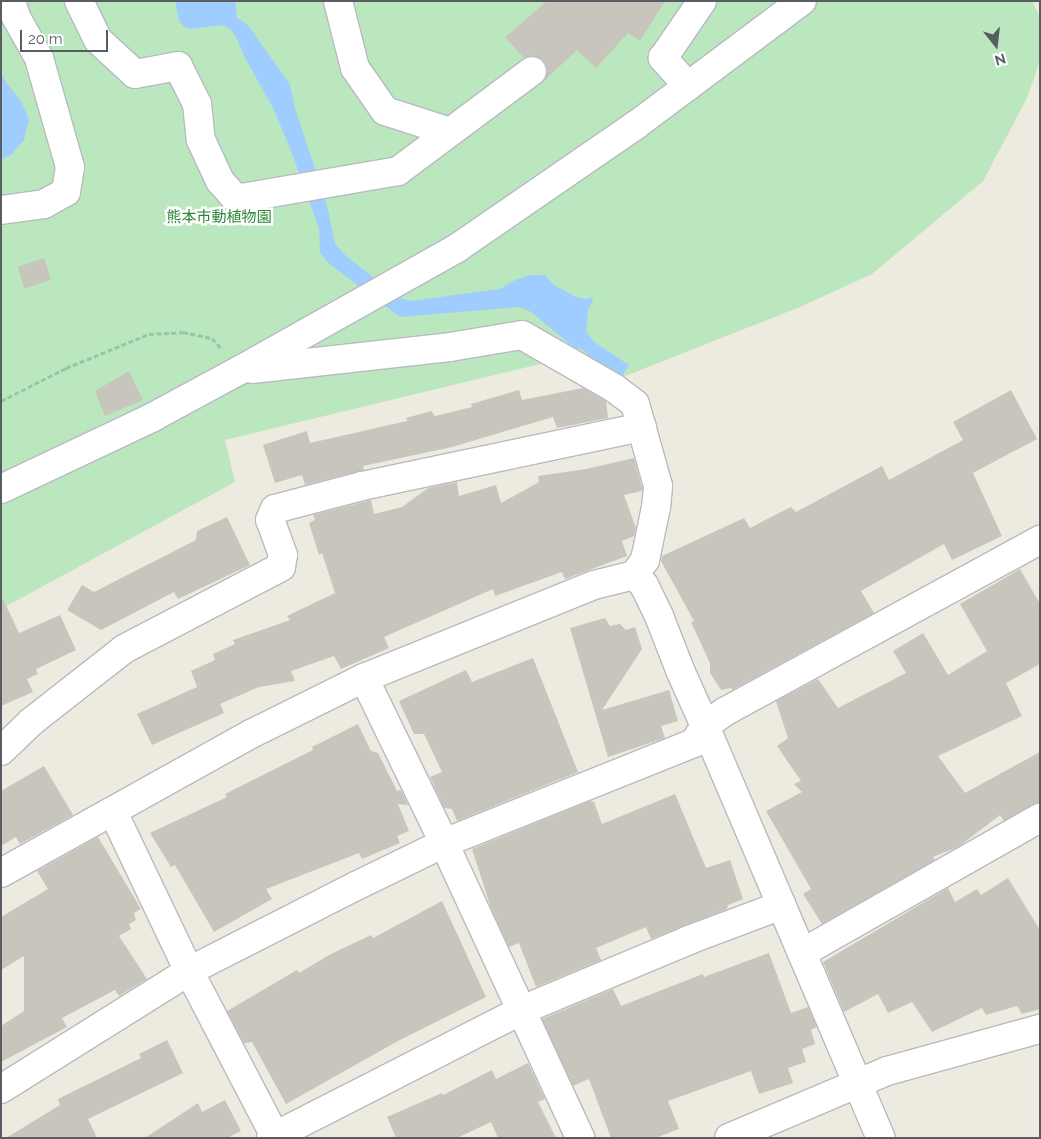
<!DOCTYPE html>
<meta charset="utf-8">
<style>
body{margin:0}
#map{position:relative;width:1041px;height:1139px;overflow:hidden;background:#edebe0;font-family:Raleway,"Noto Sans JP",sans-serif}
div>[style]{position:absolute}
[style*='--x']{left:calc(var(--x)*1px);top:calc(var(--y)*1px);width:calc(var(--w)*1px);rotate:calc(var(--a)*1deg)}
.green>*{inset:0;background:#bae7be}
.water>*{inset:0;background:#9fcdff}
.building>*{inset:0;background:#c8c5bd;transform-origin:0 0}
.path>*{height:3px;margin-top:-1.5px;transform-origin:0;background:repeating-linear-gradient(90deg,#93c8a7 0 5px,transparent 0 7.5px)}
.roads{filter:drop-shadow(1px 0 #b8bac1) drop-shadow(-1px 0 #b8bac1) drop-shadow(0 1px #b8bac1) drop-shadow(0 -1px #b8bac1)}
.minor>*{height:28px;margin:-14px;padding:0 14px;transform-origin:14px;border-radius:14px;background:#fff}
span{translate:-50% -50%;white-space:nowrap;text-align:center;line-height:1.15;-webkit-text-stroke:5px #fff;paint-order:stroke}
.park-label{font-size:15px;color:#2e853a}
.frame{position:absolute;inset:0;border:2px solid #595c63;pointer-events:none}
.north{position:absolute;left:971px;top:20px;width:50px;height:50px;-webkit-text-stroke:4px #fff;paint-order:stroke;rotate:164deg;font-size:14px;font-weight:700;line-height:20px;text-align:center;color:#595c63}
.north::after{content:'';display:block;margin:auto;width:18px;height:22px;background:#595c63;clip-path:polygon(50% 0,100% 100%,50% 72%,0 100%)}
.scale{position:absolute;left:20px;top:30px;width:88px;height:22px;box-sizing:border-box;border:2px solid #595c63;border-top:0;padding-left:6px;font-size:15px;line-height:18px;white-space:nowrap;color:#595c63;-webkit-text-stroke:4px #fff;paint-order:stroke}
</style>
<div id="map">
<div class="green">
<i style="clip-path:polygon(1px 1px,1032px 1px,1040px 17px,1040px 61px,1026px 100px,983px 181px,872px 274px,800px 307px,620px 378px,578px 355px,225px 440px,235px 482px,1px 609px)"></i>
</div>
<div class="water">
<i style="clip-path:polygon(175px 1px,235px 1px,237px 18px,248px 25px,290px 84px,295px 108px,327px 205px,335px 244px,346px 256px,399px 297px,410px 301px,500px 289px,515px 280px,531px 275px,545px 275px,554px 285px,578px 298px,587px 299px,592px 297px,593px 301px,588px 310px,586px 331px,594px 342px,629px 365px,621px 378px,588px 357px,587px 353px,580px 348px,576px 349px,531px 312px,520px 307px,400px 317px,327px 262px,320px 252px,319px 228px,290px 148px,273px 108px,246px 60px,236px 37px,230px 29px,222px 25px,190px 29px,184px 27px,179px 21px)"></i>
<i style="clip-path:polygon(1px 75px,22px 103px,29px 119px,24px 140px,12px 154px,1px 160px)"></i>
</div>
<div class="building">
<i style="clip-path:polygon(547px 1px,665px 1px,640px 41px,628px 33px,596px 68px,577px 50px,544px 81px,548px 70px,544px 61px,538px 57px,531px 55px,524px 58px,505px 37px)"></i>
<i style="left:44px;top:258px;width:23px;height:28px;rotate:72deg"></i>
<i style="clip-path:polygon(129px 371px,143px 400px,105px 416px,95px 391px)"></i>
<i style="clip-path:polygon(583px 388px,606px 401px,608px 418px,557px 428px,553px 417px,452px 447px,363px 466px,364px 470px,305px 485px,302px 475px,275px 483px,263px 445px,307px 431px,310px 443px,407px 421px,406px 418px,431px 411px,435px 416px,472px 407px,471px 404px,519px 390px,522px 400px)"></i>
<i style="clip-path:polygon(1011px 390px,1037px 439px,973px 473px,1002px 536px,952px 560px,944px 544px,861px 591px,874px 613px,732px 690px,731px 688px,721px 690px,710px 673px,710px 663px,691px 622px,694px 621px,661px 561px,662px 556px,744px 518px,750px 528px,791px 507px,796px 512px,882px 466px,889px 480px,963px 440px,953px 422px)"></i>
<i style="clip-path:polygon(634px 458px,642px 487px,642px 491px,624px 495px,636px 528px,634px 536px,622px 541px,627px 556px,565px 579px,562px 572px,495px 596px,493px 589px,384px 637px,389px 648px,341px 669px,334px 656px,291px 671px,295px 681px,259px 687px,220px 704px,224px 713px,152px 745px,137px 714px,197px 687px,191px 671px,215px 660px,213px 654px,235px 644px,233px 640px,290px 620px,287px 616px,335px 593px,322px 553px,319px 555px,309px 523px,315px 520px,313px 515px,371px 500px,374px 514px,402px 507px,428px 488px,457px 482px,459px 496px,496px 485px,501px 503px,539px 482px,538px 476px,586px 469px)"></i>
<i style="clip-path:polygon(227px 517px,250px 565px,178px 599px,174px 592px,101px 630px,67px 610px,82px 585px,94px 592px,196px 540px,197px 531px)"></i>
<i style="clip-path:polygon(1020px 569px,1040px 604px,1040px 664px,1006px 683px,1022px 716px,938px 756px,965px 793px,1040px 752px,1040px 802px,1004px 821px,1000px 815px,958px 847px,933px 857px,935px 860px,822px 924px,803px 894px,811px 889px,766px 811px,802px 792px,794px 784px,801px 781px,777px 746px,788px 738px,776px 701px,818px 679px,838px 708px,906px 673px,893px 651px,923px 633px,948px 675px,987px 651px,960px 604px)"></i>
<i style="clip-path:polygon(1px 595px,19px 633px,60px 615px,76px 650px,36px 669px,38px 674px,27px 679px,33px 692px,1px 706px)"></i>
<i style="clip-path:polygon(605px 618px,610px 626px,620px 624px,626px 630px,635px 627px,642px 649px,602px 710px,669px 690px,678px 721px,661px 726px,665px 738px,608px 757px,570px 628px)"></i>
<i style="clip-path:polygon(533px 658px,578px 772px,457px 821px,452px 809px,444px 808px,430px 777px,442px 772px,424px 734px,414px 734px,399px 701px,466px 670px,472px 682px)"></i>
<i style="clip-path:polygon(358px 724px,371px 751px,378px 753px,397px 791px,401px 790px,408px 805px,398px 804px,409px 831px,397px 836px,400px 843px,362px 859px,359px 853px,266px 889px,272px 899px,214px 932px,175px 865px,171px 867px,150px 833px,227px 797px,225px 794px,313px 750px,312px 747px)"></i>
<i style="clip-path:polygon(44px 766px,73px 815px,20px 844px,16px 837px,1px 846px,1px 791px)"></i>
<i style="clip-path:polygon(675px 794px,706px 868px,730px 860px,743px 899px,728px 905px,727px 909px,651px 939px,646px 927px,596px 948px,601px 960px,536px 987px,519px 943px,509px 947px,491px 908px,472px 849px,590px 801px,594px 802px,602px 824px)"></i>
<i style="clip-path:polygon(98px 837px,141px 909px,134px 913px,136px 920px,129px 924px,131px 929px,119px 936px,147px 979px,119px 996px,115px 990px,62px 1018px,67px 1027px,1px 1062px,1px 1026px,24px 1011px,24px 956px,1px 970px,1px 917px,48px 889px,37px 871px)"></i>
<i style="clip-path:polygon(1008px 878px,1040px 930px,1040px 1009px,1022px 1014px,1017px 1006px,986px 1015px,982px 1008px,932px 1032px,912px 1002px,888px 1013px,878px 994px,844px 1012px,823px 962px,948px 888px,955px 902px,977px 889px,981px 895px)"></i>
<i style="clip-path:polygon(442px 901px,486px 997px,398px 1041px,286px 1104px,252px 1042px,244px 1043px,227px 1011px,297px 970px,299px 973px,329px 955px,371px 935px,373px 938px)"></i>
<i style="clip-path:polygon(769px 953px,791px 1013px,808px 1007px,817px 1027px,811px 1030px,815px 1044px,802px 1049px,806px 1062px,788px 1068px,793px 1083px,759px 1094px,751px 1071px,668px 1101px,679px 1129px,655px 1138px,611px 1138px,589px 1079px,573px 1086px,542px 1019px,613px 989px,621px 1006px,703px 974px,704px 977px)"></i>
<i style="clip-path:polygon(167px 1040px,183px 1073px,88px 1119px,97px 1138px,6px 1138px,60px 1105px,58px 1099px,141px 1058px,139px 1054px)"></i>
<i style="clip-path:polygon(528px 1063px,545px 1099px,538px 1102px,556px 1138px,498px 1138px,491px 1122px,457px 1138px,396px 1138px,387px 1117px,442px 1093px,443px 1095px,492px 1070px,496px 1079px)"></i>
<i style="clip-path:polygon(225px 1100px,241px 1131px,227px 1138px,145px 1138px,198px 1103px,202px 1112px)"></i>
</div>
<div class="path">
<i style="--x:1;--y:401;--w:73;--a:-26.9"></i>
<i style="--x:66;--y:368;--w:90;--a:-22.3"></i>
<i style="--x:149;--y:334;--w:34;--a:-3"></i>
<i style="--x:183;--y:332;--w:30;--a:12"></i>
<i style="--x:212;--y:338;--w:15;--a:48"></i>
</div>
<div class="roads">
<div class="minor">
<i style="--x:79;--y:1;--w:43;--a:64"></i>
<i style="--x:98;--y:40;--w:50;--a:42.6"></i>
<i style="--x:135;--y:74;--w:44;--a:-10.5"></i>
<i style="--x:178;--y:66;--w:42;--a:63.4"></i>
<i style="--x:197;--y:104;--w:36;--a:84"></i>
<i style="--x:201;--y:140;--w:45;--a:65.1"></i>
<i style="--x:220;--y:181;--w:24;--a:48"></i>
<i style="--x:236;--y:199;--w:164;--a:-9.8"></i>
<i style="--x:398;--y:171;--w:167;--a:-36.7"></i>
<i style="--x:338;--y:1;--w:69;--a:75.8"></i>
<i style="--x:355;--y:68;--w:52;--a:55.1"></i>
<i style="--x:385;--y:111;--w:68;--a:17.9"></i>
<i style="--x:688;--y:86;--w:38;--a:-132"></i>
<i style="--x:663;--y:58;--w:69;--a:-55.6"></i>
<i style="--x:1;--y:210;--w:43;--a:-7.9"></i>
<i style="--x:44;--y:204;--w:25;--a:-29"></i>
<i style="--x:66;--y:192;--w:25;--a:-81"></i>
<i style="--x:70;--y:167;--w:113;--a:-105.9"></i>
<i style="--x:39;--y:58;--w:47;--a:-119.3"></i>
<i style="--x:16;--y:17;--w:17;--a:-107"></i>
<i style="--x:252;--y:369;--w:199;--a:-6.3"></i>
<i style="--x:450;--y:347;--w:73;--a:-9.5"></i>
<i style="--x:522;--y:335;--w:106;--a:29.9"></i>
<i style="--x:614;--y:388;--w:26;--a:37"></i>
<i style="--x:635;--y:404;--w:85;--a:74.3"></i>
<i style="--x:658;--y:486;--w:21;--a:95"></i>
<i style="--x:656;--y:507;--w:54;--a:101.7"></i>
<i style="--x:645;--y:560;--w:19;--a:126"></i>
<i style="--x:1;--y:489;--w:168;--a:-25.3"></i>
<i style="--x:153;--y:417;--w:99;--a:-28.4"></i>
<i style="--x:240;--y:370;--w:249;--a:-29.3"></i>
<i style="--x:457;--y:248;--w:217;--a:-34.5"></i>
<i style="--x:636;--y:125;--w:207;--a:-36.8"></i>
<i style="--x:364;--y:678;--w:183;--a:64.1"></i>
<i style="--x:444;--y:843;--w:325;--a:65.2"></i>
<i style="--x:1;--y:751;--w:42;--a:-44"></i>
<i style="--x:31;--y:722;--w:118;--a:-38.1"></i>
<i style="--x:124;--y:649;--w:177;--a:-27.6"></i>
<i style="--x:281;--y:567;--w:12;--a:-81"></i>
<i style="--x:283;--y:555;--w:37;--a:-110"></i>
<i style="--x:270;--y:520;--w:12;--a:-66"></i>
<i style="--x:275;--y:509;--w:90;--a:-14.8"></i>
<i style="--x:362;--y:486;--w:286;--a:-11.9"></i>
<i style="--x:113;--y:812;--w:176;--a:64.5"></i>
<i style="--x:189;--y:971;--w:188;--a:62.5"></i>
<i style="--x:1;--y:873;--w:288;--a:-29.1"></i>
<i style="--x:253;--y:733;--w:124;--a:-26.4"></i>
<i style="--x:364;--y:678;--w:248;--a:-22"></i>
<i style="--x:594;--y:585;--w:41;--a:-14"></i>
<i style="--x:634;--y:575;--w:14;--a:45"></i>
<i style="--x:644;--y:585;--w:34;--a:64"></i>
<i style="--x:659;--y:616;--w:58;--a:68.7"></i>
<i style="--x:680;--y:670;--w:61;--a:65.9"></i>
<i style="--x:705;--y:726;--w:448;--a:66.9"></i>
<i style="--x:802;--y:953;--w:274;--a:-29.6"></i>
<i style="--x:1;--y:1089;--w:222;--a:-32.1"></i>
<i style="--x:189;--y:971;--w:187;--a:-27"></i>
<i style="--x:356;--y:886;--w:98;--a:-26"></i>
<i style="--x:444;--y:843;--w:269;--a:-21.8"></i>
<i style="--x:694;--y:743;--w:20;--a:-57"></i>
<i style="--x:705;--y:726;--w:26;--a:-36"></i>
<i style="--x:726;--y:711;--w:358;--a:-28.6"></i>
<i style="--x:271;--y:1138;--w:282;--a:-27"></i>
<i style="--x:522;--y:1010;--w:181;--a:-22.7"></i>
<i style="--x:689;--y:940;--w:99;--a:-20.6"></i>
<i style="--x:729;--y:1138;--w:172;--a:-23"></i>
<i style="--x:887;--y:1071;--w:159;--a:-15.4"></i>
</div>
</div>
<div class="park-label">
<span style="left:219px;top:218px">熊本市動植物園</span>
</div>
<div class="frame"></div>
<div class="north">N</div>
<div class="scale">20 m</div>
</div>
